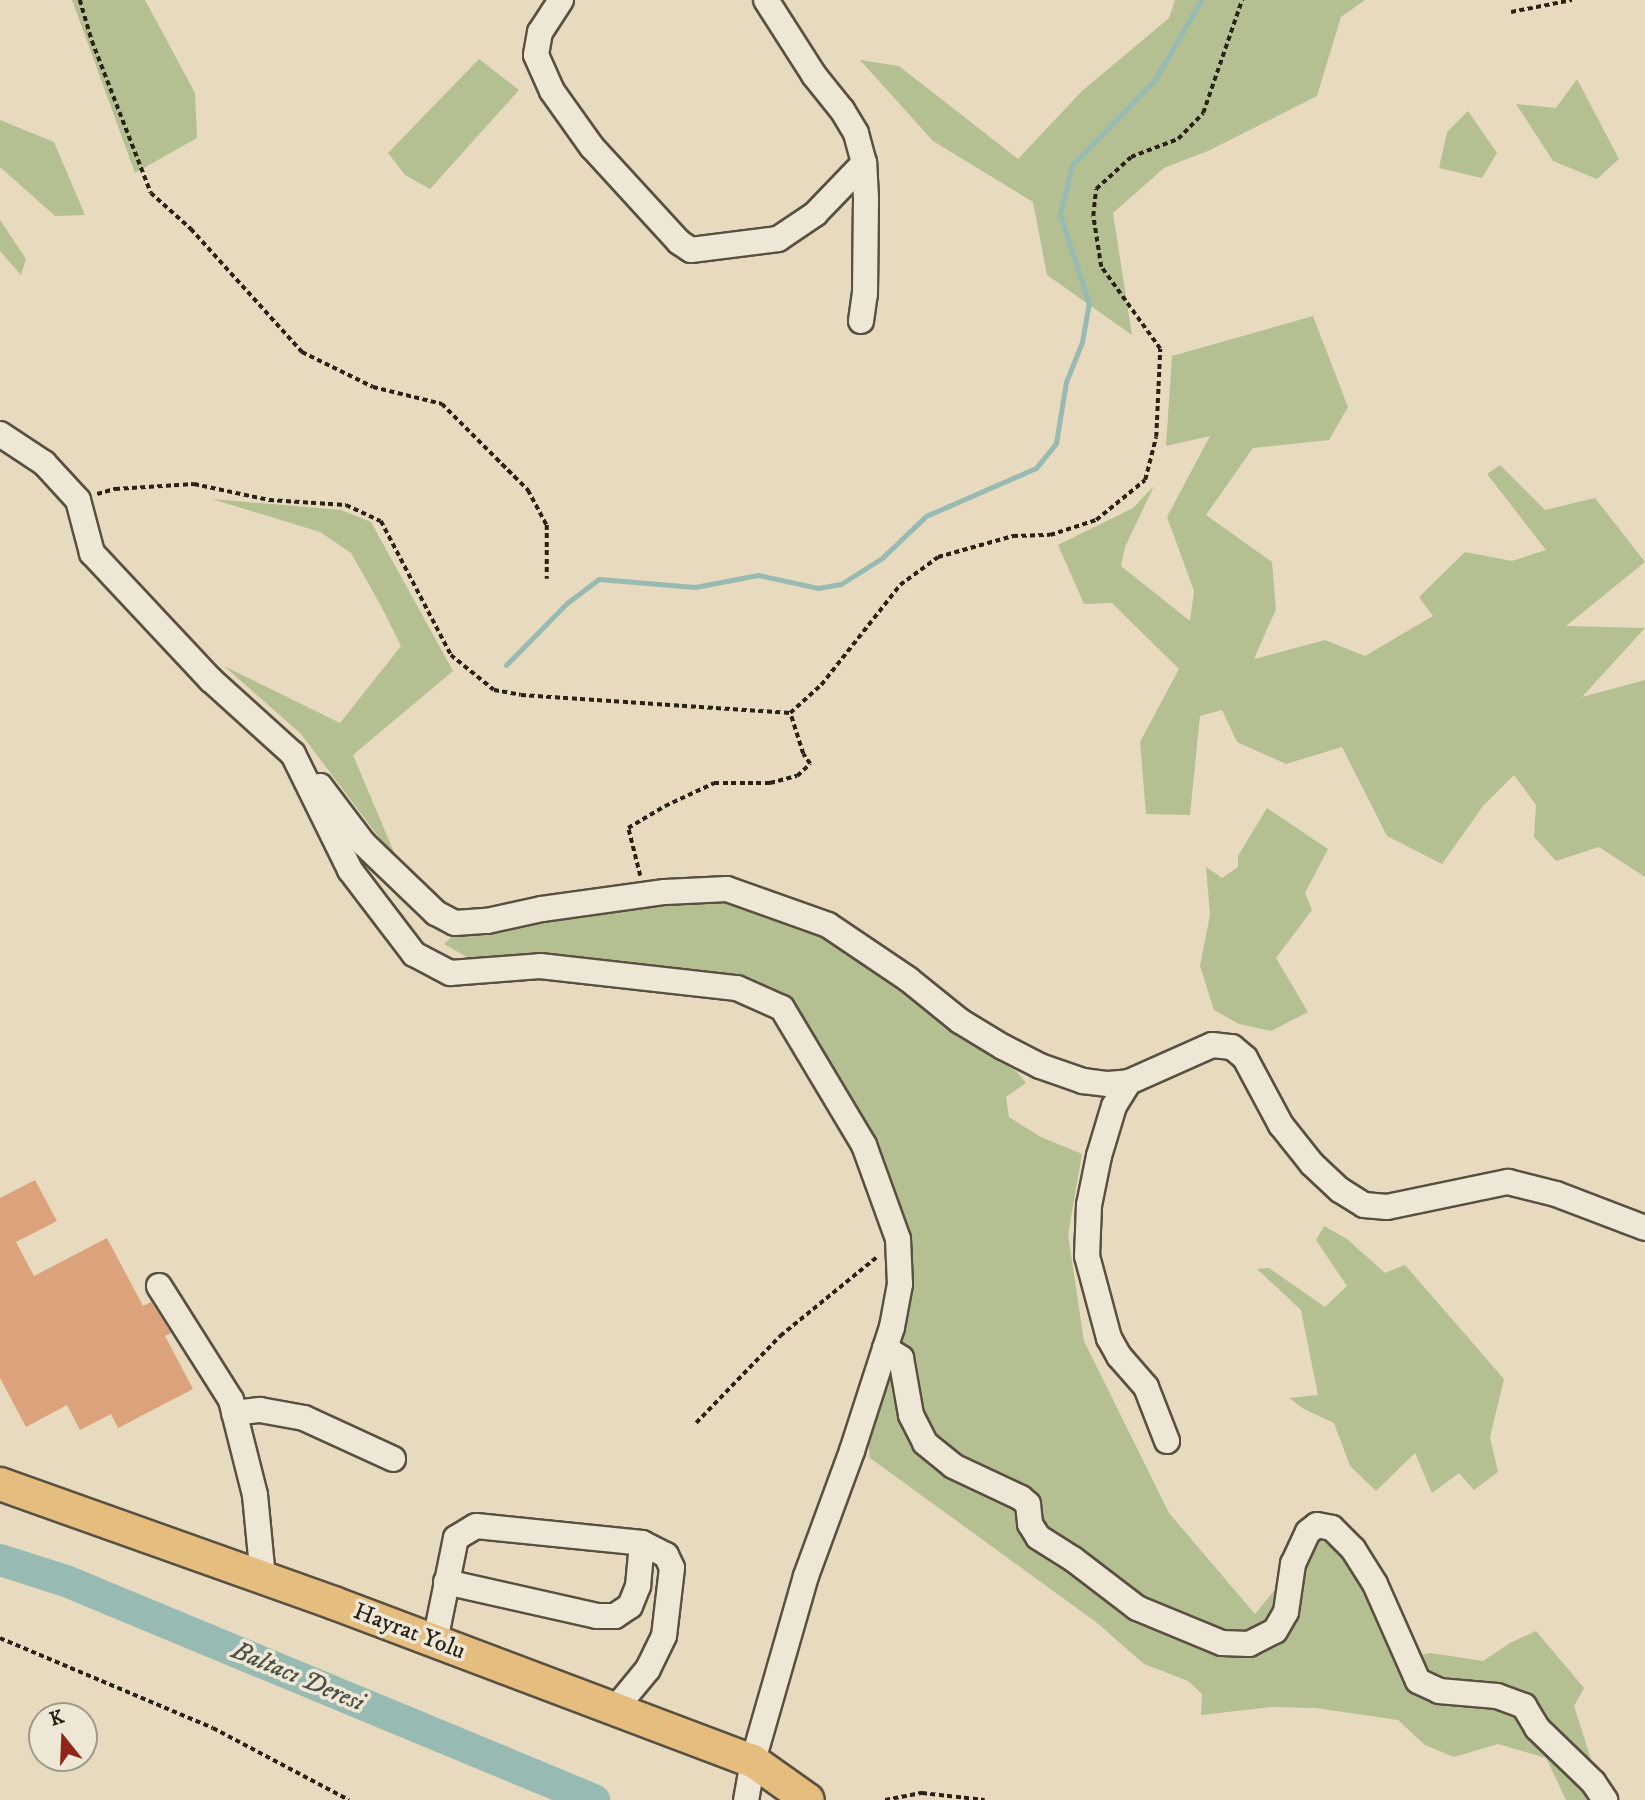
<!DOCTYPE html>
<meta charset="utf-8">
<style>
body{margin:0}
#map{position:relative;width:1645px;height:1800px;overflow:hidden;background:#e7dabe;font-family:"IM FELL DW Pica",serif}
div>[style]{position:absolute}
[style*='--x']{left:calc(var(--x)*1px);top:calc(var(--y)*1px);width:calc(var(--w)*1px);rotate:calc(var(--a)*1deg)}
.green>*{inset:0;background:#b5c092}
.stream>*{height:5px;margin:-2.5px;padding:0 2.5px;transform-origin:2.5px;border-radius:2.5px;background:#97bab3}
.river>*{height:32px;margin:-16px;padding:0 16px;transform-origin:16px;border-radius:16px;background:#97bab3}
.building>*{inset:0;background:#dba27c}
.path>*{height:3.5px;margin-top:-1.75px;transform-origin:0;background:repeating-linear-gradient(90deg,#2a2217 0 5px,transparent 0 8.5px)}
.roads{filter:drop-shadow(2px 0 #595041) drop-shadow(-2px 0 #595041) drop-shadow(0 2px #595041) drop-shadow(0 -2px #595041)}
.minor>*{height:24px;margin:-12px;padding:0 12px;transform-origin:12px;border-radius:12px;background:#efe7d5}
.major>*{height:32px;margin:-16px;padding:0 16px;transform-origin:16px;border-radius:16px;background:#e4bd7f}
span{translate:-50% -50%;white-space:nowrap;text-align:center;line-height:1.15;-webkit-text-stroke:7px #efe7d5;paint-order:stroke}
.street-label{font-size:24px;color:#2a2217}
.water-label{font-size:26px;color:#4b5046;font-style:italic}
.north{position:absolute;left:28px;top:1702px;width:70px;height:70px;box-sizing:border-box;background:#efe7d5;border:2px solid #a09889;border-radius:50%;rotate:342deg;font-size:19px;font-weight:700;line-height:28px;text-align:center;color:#2a2217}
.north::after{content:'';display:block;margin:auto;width:24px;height:32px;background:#8f2418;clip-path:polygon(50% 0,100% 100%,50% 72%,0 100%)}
</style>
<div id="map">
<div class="green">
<i style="clip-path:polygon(72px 0,145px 0,195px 93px,197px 138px,135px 173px)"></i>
<i style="clip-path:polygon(1175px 0,1365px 0,1341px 17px,1317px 96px,1210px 150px,1164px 168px,1113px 213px,1132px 335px,1047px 275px,1033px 202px,933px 141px,860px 60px,899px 66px,1018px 159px,1082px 91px,1169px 18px)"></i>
<i style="clip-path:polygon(479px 59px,519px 90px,430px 189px,405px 175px,388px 153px)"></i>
<i style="clip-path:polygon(1577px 79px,1619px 159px,1597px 179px,1553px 161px,1516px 104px,1556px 108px)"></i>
<i style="clip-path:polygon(1468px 111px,1497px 153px,1482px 178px,1439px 168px,1447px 132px)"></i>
<i style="clip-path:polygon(0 120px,54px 142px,85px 215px,55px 216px,0 167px)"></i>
<i style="clip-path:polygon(0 220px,26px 259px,21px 275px,0 251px)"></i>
<i style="clip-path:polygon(1313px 316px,1348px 407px,1329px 440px,1253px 448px,1206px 515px,1272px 562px,1276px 609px,1254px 659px,1325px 640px,1365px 656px,1433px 616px,1419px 597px,1465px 552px,1512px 561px,1546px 550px,1487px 474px,1500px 465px,1545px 510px,1595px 498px,1645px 562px,1566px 626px,1645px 628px,1582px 697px,1645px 680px,1645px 877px,1599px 847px,1556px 861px,1534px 837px,1536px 805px,1514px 775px,1483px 806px,1442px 864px,1387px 836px,1342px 747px,1286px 764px,1237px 742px,1222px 710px,1200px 716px,1190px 815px,1146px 814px,1140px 742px,1179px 669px,1112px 603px,1084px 604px,1058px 545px,1133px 508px,1154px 486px,1125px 547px,1121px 566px,1190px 621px,1194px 591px,1167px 517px,1210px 436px,1166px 446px,1172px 356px)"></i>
<i style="clip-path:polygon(212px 499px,341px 510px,371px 522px,453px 671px,353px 755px,399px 864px,301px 734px,224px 666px,340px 723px,401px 646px,380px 604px,351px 553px,320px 532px)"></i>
<i style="clip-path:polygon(1267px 808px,1328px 849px,1305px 893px,1312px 910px,1276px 958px,1308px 1012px,1271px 1031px,1239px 1024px,1214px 1010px,1200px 966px,1210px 915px,1206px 867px,1222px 878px,1238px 867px,1238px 856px)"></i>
<i style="clip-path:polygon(724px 896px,813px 927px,871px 966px,965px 1039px,1017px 1072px,1026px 1083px,1006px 1097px,1009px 1117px,1041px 1137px,1082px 1154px,1068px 1235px,1084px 1341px,1169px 1513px,1255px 1614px,1322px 1532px,1342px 1545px,1371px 1590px,1398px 1660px,1430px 1653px,1483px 1661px,1510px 1643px,1536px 1631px,1584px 1688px,1574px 1706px,1604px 1800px,1566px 1800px,1546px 1758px,1498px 1744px,1454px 1757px,1425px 1745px,1398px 1720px,1316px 1708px,1273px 1707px,1201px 1715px,1202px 1694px,1188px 1681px,1144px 1664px,1096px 1622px,870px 1458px,868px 1440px,891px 1373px,909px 1288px,907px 1240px,794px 1008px,474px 961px,444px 944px,455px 934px)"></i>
<i style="clip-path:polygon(1324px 1226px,1347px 1239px,1385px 1273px,1405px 1265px,1504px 1379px,1490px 1437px,1498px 1472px,1474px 1490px,1459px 1473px,1432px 1493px,1415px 1453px,1376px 1491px,1350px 1466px,1334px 1423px,1304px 1409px,1289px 1398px,1318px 1395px,1301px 1310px,1257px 1269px,1269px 1268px,1325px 1307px,1347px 1286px,1316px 1240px)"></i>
</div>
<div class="stream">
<i style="--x:506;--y:665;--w:87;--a:-45.5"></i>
<i style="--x:567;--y:603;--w:40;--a:-37"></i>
<i style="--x:599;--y:579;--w:96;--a:4.8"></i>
<i style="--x:695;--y:587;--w:64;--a:-10.8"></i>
<i style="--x:758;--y:575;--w:61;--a:12.2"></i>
<i style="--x:818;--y:588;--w:23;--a:-10"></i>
<i style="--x:841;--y:584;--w:49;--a:-32.4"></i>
<i style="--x:882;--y:558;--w:61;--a:-43.7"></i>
<i style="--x:926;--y:516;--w:120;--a:-23.6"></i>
<i style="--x:1036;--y:468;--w:32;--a:-51"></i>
<i style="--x:1056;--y:443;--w:62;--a:-80.7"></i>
<i style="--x:1066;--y:382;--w:43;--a:-68.2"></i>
<i style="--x:1082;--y:342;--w:39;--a:-80"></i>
<i style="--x:1089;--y:304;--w:94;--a:-108"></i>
<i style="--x:1060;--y:215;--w:51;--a:-76.5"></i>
<i style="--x:1072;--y:165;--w:119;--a:-45.7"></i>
<i style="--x:1155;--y:80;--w:92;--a:-60.1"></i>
</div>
<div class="river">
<i style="--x:0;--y:1560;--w:69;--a:17.7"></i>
<i style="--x:66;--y:1581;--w:572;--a:22.53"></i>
</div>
<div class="building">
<i style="clip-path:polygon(35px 1180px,57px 1221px,16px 1242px,34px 1276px,107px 1238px,143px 1306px,151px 1302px,171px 1333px,165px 1336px,193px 1389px,118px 1428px,111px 1414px,80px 1430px,67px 1405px,26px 1427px,0 1378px,0 1198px)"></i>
</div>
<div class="path">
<i style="--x:80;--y:0;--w:43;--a:73.7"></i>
<i style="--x:92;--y:41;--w:163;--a:68.8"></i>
<i style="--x:151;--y:193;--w:54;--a:42"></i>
<i style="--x:191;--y:229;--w:166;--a:47.9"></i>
<i style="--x:302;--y:352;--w:79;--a:26.2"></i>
<i style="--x:373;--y:387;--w:71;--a:13.8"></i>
<i style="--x:442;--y:404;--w:122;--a:45"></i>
<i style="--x:528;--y:490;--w:40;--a:62"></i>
<i style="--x:547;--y:525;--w:54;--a:90"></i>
<i style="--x:1511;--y:12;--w:62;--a:-11.1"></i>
<i style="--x:97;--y:494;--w:19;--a:-16"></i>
<i style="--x:115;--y:489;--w:79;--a:-3.6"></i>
<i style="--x:194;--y:484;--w:77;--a:12"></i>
<i style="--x:269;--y:500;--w:77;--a:3.7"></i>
<i style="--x:346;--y:505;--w:38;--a:25"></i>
<i style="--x:381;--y:521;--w:151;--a:62.4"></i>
<i style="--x:451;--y:655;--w:55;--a:39.1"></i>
<i style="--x:494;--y:690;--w:27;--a:10"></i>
<i style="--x:521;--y:695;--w:270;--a:3.8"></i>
<i style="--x:790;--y:713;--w:42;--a:-42.1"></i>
<i style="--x:821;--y:685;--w:127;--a:-51.7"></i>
<i style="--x:900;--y:585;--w:47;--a:-36.4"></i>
<i style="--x:938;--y:557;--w:78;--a:-15.6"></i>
<i style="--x:1013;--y:536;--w:37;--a:-2"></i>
<i style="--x:1050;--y:535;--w:48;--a:-18.1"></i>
<i style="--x:1096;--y:520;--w:63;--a:-39.2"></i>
<i style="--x:1145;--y:480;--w:44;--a:-75.7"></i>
<i style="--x:1156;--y:437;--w:88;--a:-87.4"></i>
<i style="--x:1160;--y:349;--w:101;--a:-125.7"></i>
<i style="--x:1101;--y:267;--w:52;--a:-98.9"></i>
<i style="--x:1093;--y:216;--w:27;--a:-84"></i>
<i style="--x:1096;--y:189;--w:47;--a:-42.4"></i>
<i style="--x:1131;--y:157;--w:50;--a:-21"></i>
<i style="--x:1178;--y:139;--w:36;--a:-46"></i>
<i style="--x:1203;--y:113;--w:120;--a:-71"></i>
<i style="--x:640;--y:876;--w:49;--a:-104"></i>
<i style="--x:628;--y:828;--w:43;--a:-30.7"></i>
<i style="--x:665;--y:806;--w:54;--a:-25.1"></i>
<i style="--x:714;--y:783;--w:56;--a:0"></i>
<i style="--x:770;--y:783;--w:28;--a:-15"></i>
<i style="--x:797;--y:776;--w:18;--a:-43"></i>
<i style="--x:810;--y:764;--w:12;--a:-125"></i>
<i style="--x:803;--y:754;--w:43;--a:-107.6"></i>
<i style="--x:696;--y:1423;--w:121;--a:-46"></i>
<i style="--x:780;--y:1336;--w:127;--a:-39.2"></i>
<i style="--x:0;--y:1638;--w:231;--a:22.9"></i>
<i style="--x:213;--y:1728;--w:154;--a:27.9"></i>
<i style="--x:885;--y:1800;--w:38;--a:-11"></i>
<i style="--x:922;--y:1793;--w:63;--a:6.3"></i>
</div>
<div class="roads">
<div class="minor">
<i style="--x:561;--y:0;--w:38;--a:123"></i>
<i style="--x:540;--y:32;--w:23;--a:100"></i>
<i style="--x:536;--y:55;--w:39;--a:66"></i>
<i style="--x:552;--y:91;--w:69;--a:54.5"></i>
<i style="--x:592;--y:147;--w:129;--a:47.5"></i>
<i style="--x:679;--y:242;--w:14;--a:34"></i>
<i style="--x:691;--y:250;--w:88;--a:-7.2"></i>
<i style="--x:778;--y:239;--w:45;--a:-34"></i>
<i style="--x:815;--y:214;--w:71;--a:-46.1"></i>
<i style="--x:864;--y:163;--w:31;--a:-105"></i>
<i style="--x:856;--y:133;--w:27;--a:-121"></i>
<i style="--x:842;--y:110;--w:45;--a:-128.7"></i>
<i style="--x:814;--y:75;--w:89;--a:-122.6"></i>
<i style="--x:861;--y:321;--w:27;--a:-82"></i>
<i style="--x:865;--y:294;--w:96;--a:-89.4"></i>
<i style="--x:866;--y:198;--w:35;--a:-93"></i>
<i style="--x:0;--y:434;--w:53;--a:33.4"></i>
<i style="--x:44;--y:463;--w:50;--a:47.4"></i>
<i style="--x:78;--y:500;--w:55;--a:75.2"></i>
<i style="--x:92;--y:553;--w:174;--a:46.9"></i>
<i style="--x:211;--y:680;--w:110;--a:42.1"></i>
<i style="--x:293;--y:754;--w:129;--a:63.8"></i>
<i style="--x:350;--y:870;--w:106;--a:52.7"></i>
<i style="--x:414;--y:954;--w:41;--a:27.8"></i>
<i style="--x:450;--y:973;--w:90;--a:-4.4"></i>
<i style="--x:540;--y:966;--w:198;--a:6.4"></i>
<i style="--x:737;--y:988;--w:49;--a:24"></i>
<i style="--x:782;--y:1008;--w:160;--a:59.1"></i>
<i style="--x:864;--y:1145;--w:100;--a:70.1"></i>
<i style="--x:898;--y:1239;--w:45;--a:87.5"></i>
<i style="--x:900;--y:1284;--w:44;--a:100.5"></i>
<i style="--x:892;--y:1327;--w:130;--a:107.9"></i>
<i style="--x:852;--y:1451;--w:133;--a:110.2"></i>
<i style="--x:806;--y:1576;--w:192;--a:106"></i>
<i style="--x:753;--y:1761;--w:40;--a:100"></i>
<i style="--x:320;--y:786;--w:73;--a:52.8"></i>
<i style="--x:364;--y:844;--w:100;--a:43.8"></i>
<i style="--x:436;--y:913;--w:21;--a:28"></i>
<i style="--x:455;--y:923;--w:32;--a:-4"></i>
<i style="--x:487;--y:921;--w:56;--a:-12.3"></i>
<i style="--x:542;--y:909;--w:124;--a:-7.9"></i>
<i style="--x:665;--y:892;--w:62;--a:-2.8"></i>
<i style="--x:727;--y:889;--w:107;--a:19.6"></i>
<i style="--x:828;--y:925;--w:97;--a:34"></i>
<i style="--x:908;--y:979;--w:67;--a:38.9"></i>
<i style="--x:960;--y:1021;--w:50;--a:31.2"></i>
<i style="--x:1003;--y:1047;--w:42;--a:27.2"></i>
<i style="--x:1040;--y:1066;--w:46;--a:19.2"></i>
<i style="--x:1083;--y:1081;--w:25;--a:7"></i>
<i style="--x:1108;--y:1084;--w:21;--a:-5"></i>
<i style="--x:1129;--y:1082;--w:91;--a:-24"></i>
<i style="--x:1212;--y:1045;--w:20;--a:6"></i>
<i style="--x:1232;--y:1047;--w:17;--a:40"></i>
<i style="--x:1245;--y:1058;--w:76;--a:61.8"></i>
<i style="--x:1281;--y:1125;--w:50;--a:51.5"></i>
<i style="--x:1312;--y:1164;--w:38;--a:43"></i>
<i style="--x:1340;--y:1190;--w:28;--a:32"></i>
<i style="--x:1364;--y:1205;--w:23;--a:5"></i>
<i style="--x:1387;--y:1207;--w:124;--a:-11.7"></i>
<i style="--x:1508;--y:1182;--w:49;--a:14"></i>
<i style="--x:1556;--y:1194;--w:95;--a:20.9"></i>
<i style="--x:1129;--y:1082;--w:28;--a:122"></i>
<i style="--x:1114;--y:1106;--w:52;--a:106.7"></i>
<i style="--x:1099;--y:1156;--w:50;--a:101.5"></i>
<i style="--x:1089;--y:1205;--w:51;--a:92.2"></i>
<i style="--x:1087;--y:1256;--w:85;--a:75"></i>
<i style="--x:1109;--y:1338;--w:21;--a:61"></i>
<i style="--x:1119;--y:1356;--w:41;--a:48.9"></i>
<i style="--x:1146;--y:1387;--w:58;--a:68.7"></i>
<i style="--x:159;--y:1286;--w:135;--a:57.7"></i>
<i style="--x:231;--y:1400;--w:98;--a:75.8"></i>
<i style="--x:255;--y:1495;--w:83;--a:84.5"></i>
<i style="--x:885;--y:1348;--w:19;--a:32"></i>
<i style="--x:901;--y:1358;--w:58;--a:80"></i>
<i style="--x:911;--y:1415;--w:31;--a:63"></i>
<i style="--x:925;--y:1443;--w:36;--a:39"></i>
<i style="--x:953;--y:1466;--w:75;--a:25.2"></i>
<i style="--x:1021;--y:1498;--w:9;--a:41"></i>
<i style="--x:1028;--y:1504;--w:20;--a:84"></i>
<i style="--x:1030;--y:1524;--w:15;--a:58"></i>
<i style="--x:1038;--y:1537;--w:41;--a:32.2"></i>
<i style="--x:1073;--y:1559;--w:81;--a:37.4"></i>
<i style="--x:1137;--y:1608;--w:92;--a:22.4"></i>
<i style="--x:1222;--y:1643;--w:27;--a:2"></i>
<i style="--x:1249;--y:1644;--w:29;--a:-27"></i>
<i style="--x:1275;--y:1631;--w:22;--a:-60"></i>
<i style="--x:1286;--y:1612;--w:49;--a:-81.7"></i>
<i style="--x:1293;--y:1564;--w:35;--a:-65"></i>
<i style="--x:1308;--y:1532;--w:11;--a:-38"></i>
<i style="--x:1317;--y:1525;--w:15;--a:11"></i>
<i style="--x:1332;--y:1528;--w:30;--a:45"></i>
<i style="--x:1353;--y:1549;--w:41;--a:57.8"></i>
<i style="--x:1375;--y:1584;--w:106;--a:66.1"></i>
<i style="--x:1418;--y:1681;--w:23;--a:25"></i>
<i style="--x:1439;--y:1691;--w:58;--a:4.9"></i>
<i style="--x:1497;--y:1696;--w:29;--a:20"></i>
<i style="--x:1524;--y:1706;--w:26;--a:59"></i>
<i style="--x:1537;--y:1728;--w:78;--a:44"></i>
<i style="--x:1593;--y:1782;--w:22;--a:56"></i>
<i style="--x:234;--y:1413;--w:26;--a:-7"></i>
<i style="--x:260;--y:1410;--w:45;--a:10.3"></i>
<i style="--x:304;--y:1418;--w:98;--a:24.7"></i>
<i style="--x:446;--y:1582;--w:155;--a:12.7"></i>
<i style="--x:597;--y:1616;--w:18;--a:0"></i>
<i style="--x:615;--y:1616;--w:18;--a:-34"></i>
<i style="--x:630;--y:1606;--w:22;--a:-68"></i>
<i style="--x:638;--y:1586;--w:43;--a:-84.7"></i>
<i style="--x:435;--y:1641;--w:105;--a:-78.5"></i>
<i style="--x:456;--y:1538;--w:23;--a:-31"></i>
<i style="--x:476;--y:1526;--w:167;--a:5.8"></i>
<i style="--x:642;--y:1543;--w:27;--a:27"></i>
<i style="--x:666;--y:1555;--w:14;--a:65"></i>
<i style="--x:672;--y:1568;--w:68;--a:96.7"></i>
<i style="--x:664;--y:1636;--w:37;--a:116"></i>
<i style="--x:648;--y:1669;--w:52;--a:129.5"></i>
</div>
<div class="major">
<i style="--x:0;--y:1484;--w:355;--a:19.6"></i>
<i style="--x:334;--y:1603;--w:448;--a:20.7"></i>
<i style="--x:753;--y:1761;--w:67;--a:35.3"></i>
</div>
</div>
<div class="street-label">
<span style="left:409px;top:1632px;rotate:21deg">Hayrat Yolu</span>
</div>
<div class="water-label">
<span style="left:298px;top:1677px;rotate:23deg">Baltacı Deresi</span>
</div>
<div class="north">K</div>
</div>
